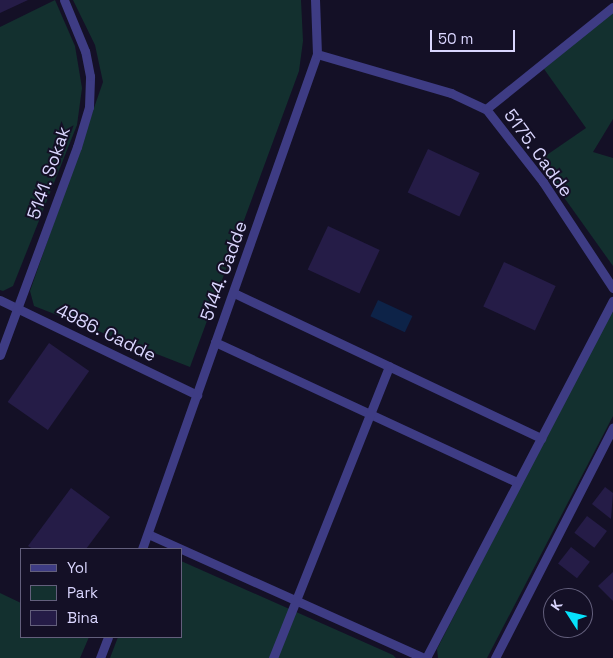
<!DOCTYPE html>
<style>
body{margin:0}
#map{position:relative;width:613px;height:658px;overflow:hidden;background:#141026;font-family:"Space Grotesk",sans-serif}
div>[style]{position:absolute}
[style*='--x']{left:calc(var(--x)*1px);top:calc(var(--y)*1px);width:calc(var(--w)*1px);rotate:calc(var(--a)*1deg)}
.green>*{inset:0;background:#13302f}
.water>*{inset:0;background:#0d2348;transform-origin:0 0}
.building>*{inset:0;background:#251c47;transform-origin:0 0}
.street>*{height:9px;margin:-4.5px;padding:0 4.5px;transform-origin:4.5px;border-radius:4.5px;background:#3e3c84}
span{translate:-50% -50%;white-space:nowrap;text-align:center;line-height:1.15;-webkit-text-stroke:4px #141026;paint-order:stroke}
.street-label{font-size:18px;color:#dad6fe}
.legend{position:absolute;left:20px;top:548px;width:162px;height:90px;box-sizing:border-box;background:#141026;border:1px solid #635f7c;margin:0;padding:6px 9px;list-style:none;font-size:15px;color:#dad6fe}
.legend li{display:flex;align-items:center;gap:10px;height:25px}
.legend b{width:25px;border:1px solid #635f7c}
.north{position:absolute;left:543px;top:588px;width:50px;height:50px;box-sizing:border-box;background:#141026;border:1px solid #635f7c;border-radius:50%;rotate:305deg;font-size:14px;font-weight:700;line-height:20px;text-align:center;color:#dad6fe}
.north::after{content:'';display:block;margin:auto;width:18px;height:22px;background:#06e2fb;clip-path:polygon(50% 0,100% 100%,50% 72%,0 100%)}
.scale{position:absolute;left:430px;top:30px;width:85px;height:22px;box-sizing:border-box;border:2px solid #dad6fe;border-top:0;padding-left:6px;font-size:15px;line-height:18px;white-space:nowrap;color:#dad6fe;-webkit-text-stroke:4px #141026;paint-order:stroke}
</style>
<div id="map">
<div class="green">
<i style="clip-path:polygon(55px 0,75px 46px,82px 88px,77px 125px,13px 286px,3px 291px,0 290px,0 27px)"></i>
<i style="clip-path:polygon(73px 0,301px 0,303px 41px,299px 71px,190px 367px,34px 306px,30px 291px,103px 82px,95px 45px)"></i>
<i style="clip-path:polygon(613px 11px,613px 119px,593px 152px,613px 158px,613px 266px,538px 161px,586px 128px,544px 69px)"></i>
<i style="clip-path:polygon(613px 312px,613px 416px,487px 658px,438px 658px,437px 649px,607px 317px)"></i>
<i style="clip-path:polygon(181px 561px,393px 655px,396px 658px,110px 658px,118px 637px,181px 637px)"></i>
<i style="clip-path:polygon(0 593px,21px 603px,21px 637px,89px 637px,80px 658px,0 658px)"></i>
</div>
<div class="water">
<i style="left:378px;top:300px;width:38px;height:18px;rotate:25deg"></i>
</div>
<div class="building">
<i style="clip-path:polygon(0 0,28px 0,0 13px)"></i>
<i style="left:428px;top:149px;width:57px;height:48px;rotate:25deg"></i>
<i style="left:328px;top:226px;width:57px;height:48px;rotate:25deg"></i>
<i style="left:504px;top:262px;width:57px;height:49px;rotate:25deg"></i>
<i style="left:49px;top:343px;width:49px;height:72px;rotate:35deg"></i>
<i style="clip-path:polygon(605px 487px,613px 493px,611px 519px,592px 504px)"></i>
<i style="clip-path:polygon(71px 488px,110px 517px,86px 549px,33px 549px,28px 546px)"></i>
<i style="left:587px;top:516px;width:25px;height:21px;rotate:37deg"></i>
<i style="left:571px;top:547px;width:24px;height:21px;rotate:38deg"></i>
<i style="clip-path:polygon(613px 572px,613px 601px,598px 586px)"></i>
</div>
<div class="street">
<i style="--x:317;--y:54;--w:140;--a:16.2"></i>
<i style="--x:451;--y:93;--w:38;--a:25"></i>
<i style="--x:486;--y:109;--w:93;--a:52"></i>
<i style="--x:543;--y:182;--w:127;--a:56.6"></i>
<i style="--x:486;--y:109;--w:163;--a:-38.8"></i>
<i style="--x:234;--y:293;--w:340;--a:25.3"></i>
<i style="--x:0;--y:300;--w:219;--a:25.7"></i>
<i style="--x:215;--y:342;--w:333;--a:24.9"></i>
<i style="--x:0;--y:355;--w:222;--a:-69.7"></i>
<i style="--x:77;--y:147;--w:42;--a:-73.3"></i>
<i style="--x:89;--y:107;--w:31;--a:-88"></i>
<i style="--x:90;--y:76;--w:25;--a:-101"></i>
<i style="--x:85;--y:51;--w:55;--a:-112.4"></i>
<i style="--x:148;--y:534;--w:303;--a:24.2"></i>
<i style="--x:142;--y:549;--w:525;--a:-70.53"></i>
<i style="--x:317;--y:54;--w:54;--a:-92.1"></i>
<i style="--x:100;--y:658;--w:22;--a:-69"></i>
<i style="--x:273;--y:658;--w:314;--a:-68.3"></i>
<i style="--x:426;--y:658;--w:403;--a:-62.4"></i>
<i style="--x:495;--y:658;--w:259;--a:-62.9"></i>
</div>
<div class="street-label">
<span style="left:538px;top:153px;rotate:54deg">5175. Cadde</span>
<span style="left:49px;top:173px;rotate:-71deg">5141. Sokak</span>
<span style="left:224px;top:271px;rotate:-70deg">5144. Cadde</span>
<span style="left:106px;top:333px;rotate:26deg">4986. Cadde</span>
</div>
<ul class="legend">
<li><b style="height:6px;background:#3e3c84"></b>Yol</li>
<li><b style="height:14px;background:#13302f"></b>Park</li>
<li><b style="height:14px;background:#251c47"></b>Bina</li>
</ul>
<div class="north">K</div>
<div class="scale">50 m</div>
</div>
